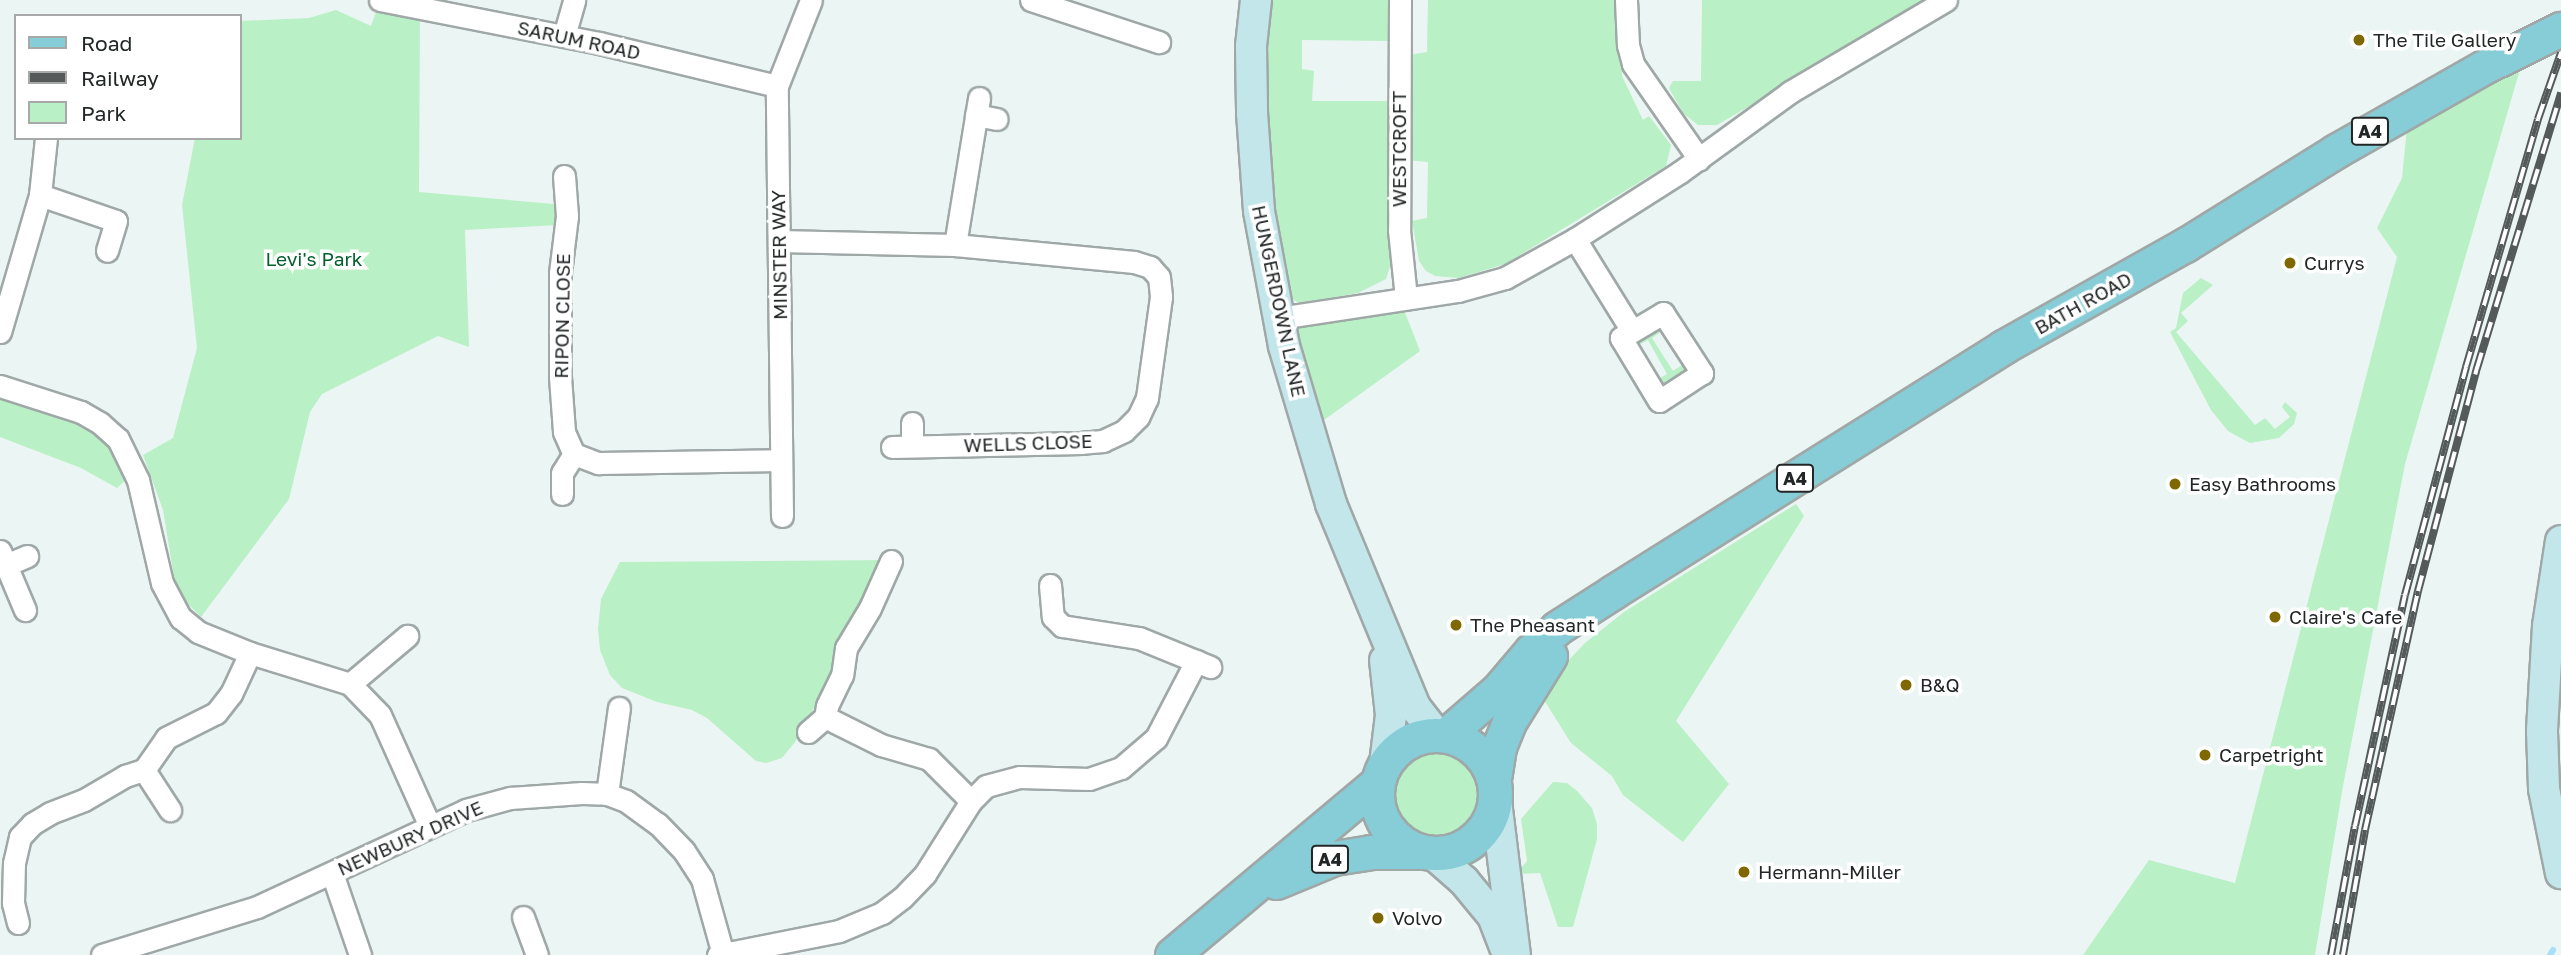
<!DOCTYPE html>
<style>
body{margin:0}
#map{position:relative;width:2561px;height:955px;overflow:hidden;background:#ebf5f4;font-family:"Golos Text",sans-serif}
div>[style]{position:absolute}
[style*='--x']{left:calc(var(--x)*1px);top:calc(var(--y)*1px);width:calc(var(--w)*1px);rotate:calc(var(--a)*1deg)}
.green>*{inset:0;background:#b9f0c5}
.round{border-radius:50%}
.stream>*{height:6px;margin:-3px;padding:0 3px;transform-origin:3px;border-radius:3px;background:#a8dff9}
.roads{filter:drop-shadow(2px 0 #9fa8a7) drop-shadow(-2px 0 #9fa8a7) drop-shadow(0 2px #9fa8a7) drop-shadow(0 -2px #9fa8a7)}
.street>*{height:21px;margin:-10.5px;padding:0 10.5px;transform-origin:10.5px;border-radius:10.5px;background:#fff}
.secondary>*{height:30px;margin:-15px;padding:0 15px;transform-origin:15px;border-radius:15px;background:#c3e6eb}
.primary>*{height:33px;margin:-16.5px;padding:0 16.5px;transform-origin:16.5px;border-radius:16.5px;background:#87cdd7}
.primary>.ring{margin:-16.5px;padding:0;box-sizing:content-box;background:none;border:33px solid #87cdd7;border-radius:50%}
.rail>*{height:8px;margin-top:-4px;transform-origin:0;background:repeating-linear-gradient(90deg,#fff 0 16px,#545a59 0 32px);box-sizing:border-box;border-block:2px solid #545a59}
.dots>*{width:19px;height:19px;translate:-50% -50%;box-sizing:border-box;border:4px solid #fff;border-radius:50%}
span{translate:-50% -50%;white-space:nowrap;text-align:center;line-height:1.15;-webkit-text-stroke:7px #fff;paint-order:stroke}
.shield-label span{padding:2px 5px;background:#fff;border:2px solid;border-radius:5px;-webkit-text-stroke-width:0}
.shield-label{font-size:18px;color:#222626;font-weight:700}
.street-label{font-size:19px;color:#222626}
.poi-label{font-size:19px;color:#222626}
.left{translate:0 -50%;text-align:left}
.park-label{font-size:19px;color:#03602d}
.legend{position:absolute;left:14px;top:14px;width:228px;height:126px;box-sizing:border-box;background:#fff;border:2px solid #a7a8a8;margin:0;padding:9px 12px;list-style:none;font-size:21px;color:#222626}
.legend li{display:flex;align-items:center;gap:14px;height:35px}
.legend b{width:35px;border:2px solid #a7a8a8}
</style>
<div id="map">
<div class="green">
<i style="clip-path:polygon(1268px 0,1389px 0,1389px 41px,1302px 40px,1302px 69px,1314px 71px,1312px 101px,1388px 101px,1391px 263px,1386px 279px,1358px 293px,1306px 302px,1297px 302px,1285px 294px,1269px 188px,1265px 111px)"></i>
<i style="clip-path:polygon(1428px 0,1620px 0,1622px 76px,1643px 120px,1649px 116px,1671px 145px,1666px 166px,1505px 264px,1459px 278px,1435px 276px,1426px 271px,1419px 261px,1412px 221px,1427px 218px,1428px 162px,1407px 160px,1409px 55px,1427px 52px)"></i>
<i style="clip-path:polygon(1702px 0,1931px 0,1717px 125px,1698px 125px,1683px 113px,1669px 88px,1673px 81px,1701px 81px)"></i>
<i style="clip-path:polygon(379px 4px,420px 12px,419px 192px,554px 204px,559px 216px,558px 225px,465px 230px,469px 347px,438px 336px,322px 394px,310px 412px,289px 499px,201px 617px,183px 599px,174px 577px,163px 510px,143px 455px,173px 438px,197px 348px,182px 205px,195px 138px,240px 138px,240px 21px,309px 18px,336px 10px,371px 26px)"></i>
<i style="clip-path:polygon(2523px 59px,2405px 464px,2343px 786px,2315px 955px,2083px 955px,2149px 860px,2235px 883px,2397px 257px,2377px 228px,2402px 178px,2407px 128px)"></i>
<i style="clip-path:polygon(2201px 278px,2213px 285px,2181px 313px,2188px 321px,2176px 332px,2255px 425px,2265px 418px,2275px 429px,2290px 417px,2282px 407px,2285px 402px,2297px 413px,2294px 424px,2279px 438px,2250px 443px,2228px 431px,2211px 410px,2170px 332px,2176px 328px,2183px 293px)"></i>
<i style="clip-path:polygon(1389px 310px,1404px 310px,1420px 351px,1317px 425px,1293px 329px,1300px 323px)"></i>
<i style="clip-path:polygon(1657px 327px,1662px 331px,1652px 338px,1673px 371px,1685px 363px,1686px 368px,1683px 373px,1662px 386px,1654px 382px,1667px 374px,1648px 340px,1635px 347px,1636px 338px)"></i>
<i style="clip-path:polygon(0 379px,131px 448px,130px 476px,117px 488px,81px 468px,0 437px)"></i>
<i style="clip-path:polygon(1796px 504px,1804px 516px,1676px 721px,1729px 784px,1683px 842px,1623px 795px,1612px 776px,1571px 743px,1544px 700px,1566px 663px,1585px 643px,1624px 612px)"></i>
<i style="clip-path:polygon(896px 560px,795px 742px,782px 758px,766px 763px,756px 761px,707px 718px,692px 710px,657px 702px,622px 688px,610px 675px,600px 650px,598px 629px,601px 599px,620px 562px)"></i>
<i class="round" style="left:1391px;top:750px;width:88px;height:88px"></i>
<i style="clip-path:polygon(1553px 782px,1567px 783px,1577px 791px,1592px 808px,1597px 824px,1597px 839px,1573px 927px,1558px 927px,1540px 873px,1516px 874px,1527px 861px,1521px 819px)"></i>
</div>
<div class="stream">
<i style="--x:2550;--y:955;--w:6;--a:-59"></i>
</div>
<div class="roads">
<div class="street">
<i style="--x:380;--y:0;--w:223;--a:11.1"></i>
<i style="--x:599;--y:43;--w:183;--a:13.6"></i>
<i style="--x:1031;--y:0;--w:135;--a:18.2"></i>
<i style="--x:1400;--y:0;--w:230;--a:90.2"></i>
<i style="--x:1399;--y:230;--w:68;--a:84.1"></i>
<i style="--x:1626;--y:0;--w:45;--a:87.5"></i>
<i style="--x:1628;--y:45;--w:20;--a:75"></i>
<i style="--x:1633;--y:64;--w:116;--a:55.2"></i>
<i style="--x:564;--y:36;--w:37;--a:-74"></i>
<i style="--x:976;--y:115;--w:21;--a:11"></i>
<i style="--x:564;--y:176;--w:40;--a:85.7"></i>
<i style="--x:567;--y:216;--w:57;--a:97"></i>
<i style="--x:560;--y:273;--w:104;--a:90"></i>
<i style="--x:560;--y:377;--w:55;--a:85.8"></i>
<i style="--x:564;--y:432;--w:24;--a:66"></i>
<i style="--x:574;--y:454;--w:26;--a:21"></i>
<i style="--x:598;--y:463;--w:183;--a:-0.9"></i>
<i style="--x:40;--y:195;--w:80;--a:18.9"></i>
<i style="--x:116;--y:221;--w:31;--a:107"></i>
<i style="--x:1575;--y:239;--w:108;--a:58.2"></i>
<i style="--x:779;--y:241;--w:176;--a:1.3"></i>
<i style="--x:955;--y:245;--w:180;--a:5.4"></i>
<i style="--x:1134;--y:262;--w:17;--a:17"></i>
<i style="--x:1150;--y:267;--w:13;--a:48"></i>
<i style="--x:1159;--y:277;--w:20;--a:84"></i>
<i style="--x:1161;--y:297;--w:102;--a:97.9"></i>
<i style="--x:1147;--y:398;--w:21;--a:115"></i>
<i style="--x:1138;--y:417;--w:20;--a:135"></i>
<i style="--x:1124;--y:431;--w:23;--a:155"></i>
<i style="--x:1103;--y:441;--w:21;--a:175"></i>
<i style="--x:1082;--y:443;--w:190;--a:178.8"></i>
<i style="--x:955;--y:245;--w:149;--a:-80.7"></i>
<i style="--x:1663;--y:313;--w:72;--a:57"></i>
<i style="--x:1702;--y:373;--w:51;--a:146.9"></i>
<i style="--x:1659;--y:401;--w:74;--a:-121.1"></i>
<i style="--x:1621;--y:338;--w:49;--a:-30.8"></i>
<i style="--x:1279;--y:318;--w:181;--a:-8.6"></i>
<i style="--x:1458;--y:291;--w:49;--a:-15.5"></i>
<i style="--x:1505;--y:278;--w:80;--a:-29.1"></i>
<i style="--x:1575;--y:239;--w:125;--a:-32.5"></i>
<i style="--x:1680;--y:172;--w:136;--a:-36"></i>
<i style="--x:1790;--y:92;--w:181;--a:-30.5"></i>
<i style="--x:0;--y:332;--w:143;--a:-73.7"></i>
<i style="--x:40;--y:195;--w:57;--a:-84"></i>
<i style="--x:0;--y:386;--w:85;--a:17.8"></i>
<i style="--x:81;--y:412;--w:22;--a:30"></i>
<i style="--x:100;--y:423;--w:24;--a:42"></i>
<i style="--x:118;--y:439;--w:46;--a:64"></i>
<i style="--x:138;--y:480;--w:106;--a:76.9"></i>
<i style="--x:162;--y:583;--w:40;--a:62"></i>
<i style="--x:181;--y:618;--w:22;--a:39"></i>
<i style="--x:198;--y:632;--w:56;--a:22"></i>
<i style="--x:250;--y:653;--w:105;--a:17.2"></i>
<i style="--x:350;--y:684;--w:43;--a:45.9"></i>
<i style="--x:380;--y:715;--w:122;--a:65.8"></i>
<i style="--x:912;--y:423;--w:23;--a:90"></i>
<i style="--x:562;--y:494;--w:21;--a:-90"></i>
<i style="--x:562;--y:473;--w:22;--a:-58"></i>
<i style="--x:782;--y:516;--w:430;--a:-90.7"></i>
<i style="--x:777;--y:86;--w:92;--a:-68.4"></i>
<i style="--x:0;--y:551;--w:15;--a:67"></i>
<i style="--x:6;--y:565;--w:23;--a:-23"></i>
<i style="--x:891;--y:561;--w:51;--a:114.1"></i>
<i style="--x:870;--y:608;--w:47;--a:121"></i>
<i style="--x:846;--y:648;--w:27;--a:98"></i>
<i style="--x:842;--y:675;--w:34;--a:116"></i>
<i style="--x:827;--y:706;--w:11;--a:100"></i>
<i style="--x:825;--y:717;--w:63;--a:26.6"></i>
<i style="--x:881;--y:745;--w:50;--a:16.3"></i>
<i style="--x:929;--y:759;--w:59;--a:45"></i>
<i style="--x:6;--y:565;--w:49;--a:67.1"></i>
<i style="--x:1050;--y:585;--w:32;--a:85"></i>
<i style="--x:1053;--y:617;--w:13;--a:45"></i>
<i style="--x:1062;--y:626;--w:78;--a:8.9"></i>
<i style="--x:1139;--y:638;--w:77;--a:22.2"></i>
<i style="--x:350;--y:684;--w:75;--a:-40.1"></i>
<i style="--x:808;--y:732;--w:23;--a:-41"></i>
<i style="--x:144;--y:770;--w:48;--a:57"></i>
<i style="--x:607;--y:794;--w:87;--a:-82.1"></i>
<i style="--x:332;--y:873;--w:87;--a:71.1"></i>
<i style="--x:523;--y:917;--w:40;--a:69.8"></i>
<i style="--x:18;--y:923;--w:21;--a:-104"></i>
<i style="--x:13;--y:903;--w:40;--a:-88.6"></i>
<i style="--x:14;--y:863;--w:27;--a:-77"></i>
<i style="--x:20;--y:837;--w:18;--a:-47"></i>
<i style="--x:32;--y:824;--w:21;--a:-31"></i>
<i style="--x:50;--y:813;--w:36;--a:-21"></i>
<i style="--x:84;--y:800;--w:48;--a:-30.3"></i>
<i style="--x:125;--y:776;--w:20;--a:-18"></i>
<i style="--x:144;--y:770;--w:39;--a:-55"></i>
<i style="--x:166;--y:738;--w:56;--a:-26.6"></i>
<i style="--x:216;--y:713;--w:24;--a:-52"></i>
<i style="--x:231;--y:694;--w:45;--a:-65.1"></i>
<i style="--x:102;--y:955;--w:162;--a:-17.2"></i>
<i style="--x:257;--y:907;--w:230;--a:-24.9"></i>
<i style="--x:466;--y:810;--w:46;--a:-15.3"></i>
<i style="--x:510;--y:798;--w:72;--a:-4"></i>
<i style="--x:582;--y:793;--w:25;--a:2"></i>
<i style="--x:607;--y:794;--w:20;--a:20"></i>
<i style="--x:626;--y:801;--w:39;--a:36"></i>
<i style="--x:658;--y:824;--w:37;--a:46"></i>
<i style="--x:684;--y:851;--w:33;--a:57"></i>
<i style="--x:702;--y:879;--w:78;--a:74.4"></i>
<i style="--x:718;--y:955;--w:123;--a:-11.2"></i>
<i style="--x:839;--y:931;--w:47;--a:-22.7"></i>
<i style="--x:882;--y:913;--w:25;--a:-37"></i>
<i style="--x:902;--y:898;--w:33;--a:-46"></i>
<i style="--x:925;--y:874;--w:86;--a:-57.8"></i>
<i style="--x:971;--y:801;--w:21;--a:-45"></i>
<i style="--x:986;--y:786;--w:35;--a:-15"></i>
<i style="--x:1020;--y:777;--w:69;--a:1.7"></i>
<i style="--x:1089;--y:779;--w:34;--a:-19"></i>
<i style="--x:1121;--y:768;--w:46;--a:-40.6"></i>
<i style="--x:1156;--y:738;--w:87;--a:-62.5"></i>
</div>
<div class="secondary">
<i style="--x:1256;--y:0;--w:46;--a:96.2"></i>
<i style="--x:1251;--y:46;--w:67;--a:89.1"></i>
<i style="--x:1252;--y:113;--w:98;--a:85.9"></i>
<i style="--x:1259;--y:211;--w:137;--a:79.5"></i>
<i style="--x:1284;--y:346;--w:165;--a:73.4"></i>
<i style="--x:1331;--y:504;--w:220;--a:67.5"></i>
<i style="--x:1415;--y:707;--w:34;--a:52"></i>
<i style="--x:2561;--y:541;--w:86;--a:98.7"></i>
<i style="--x:2548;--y:626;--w:105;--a:93.3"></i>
<i style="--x:2542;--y:731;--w:58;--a:88"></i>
<i style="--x:2544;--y:789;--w:86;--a:78.6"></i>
<i style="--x:1385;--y:764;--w:49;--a:-83"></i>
<i style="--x:1391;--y:715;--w:55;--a:-96.2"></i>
<i style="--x:1496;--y:801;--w:155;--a:83"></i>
<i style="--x:1432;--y:853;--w:43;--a:41.2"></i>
<i style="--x:1464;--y:881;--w:45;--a:50.4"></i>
<i style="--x:1493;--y:916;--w:34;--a:69"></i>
</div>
<div class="primary">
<i class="ring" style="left:1377px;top:735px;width:85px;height:85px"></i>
<i style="--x:1446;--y:735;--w:69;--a:-40.9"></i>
<i style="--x:1498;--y:690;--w:51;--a:-49.8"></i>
<i style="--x:1531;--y:651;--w:35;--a:-41"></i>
<i style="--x:1557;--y:628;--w:67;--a:-32.7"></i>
<i style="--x:1613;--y:592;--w:461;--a:-32.1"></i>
<i style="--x:2003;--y:347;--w:209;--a:-29.3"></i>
<i style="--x:2185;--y:245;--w:178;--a:-31.9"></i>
<i style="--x:2336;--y:151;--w:170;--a:-29.6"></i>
<i style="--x:2484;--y:67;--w:86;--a:-26.3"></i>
<i style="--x:1494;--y:779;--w:32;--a:-81"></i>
<i style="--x:1499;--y:747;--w:27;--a:-68"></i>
<i style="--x:1509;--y:722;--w:78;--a:-58.2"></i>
<i style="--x:1276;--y:882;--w:63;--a:-22.5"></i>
<i style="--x:1334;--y:858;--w:36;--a:-9"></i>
<i style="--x:1370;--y:852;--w:53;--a:0"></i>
<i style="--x:1172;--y:955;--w:269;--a:-40"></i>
</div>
</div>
<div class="rail">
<i style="--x:2331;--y:955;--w:131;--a:-79.5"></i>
<i style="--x:2355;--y:826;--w:236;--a:-77.8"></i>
<i style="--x:2405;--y:595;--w:236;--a:-75"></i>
<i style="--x:2466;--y:367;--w:258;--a:-73.8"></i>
<i style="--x:2538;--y:119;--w:70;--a:-70.8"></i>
<i style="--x:2343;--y:955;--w:127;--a:-80"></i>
<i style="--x:2365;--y:830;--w:245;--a:-77.5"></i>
<i style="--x:2418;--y:591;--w:231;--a:-75.2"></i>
<i style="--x:2477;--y:368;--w:288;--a:-73"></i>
</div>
<div class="dots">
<i style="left:2359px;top:40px;background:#7f6800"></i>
<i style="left:2290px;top:263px;background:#7f6800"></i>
<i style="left:2175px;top:484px;background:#7f6800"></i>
<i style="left:2275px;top:617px;background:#7f6800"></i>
<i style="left:1456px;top:625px;background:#7f6800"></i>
<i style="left:1906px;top:685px;background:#7f6800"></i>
<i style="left:2205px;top:755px;background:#7f6800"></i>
<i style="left:1744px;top:872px;background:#7f6800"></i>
<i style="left:1378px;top:918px;background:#7f6800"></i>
</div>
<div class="shield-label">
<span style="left:2370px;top:131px">A4</span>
<span style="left:1795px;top:478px">A4</span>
<span style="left:1330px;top:859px">A4</span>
</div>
<div class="street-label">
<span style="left:579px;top:40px;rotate:12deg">SARUM ROAD</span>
<span style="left:1399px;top:149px;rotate:-90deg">WESTCROFT</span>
<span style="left:779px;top:255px;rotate:-91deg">MINSTER WAY</span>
<span style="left:1279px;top:301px;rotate:78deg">HUNGERDOWN LANE</span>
<span style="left:2083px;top:303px;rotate:-29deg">BATH ROAD</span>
<span style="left:562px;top:316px;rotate:-89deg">RIPON CLOSE</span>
<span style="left:1028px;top:443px;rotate:-2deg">WELLS CLOSE</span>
<span style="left:410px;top:838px;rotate:-24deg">NEWBURY DRIVE</span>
</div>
<div class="poi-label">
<span class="left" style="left:2373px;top:40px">The Tile Gallery</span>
<span class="left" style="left:2304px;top:263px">Currys</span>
<span class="left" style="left:2189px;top:484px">Easy Bathrooms</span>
<span class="left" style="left:2289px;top:617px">Claire's Cafe</span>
<span class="left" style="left:1470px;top:625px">The Pheasant</span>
<span class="left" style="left:1920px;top:685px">B&amp;Q</span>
<span class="left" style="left:2219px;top:755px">Carpetright</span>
<span class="left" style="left:1758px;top:872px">Hermann-Miller</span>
<span class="left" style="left:1392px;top:918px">Volvo</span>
</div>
<div class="park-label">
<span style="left:314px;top:259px">Levi's Park</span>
</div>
<ul class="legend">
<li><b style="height:9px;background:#87cdd7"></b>Road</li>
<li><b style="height:9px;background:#545a59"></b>Railway</li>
<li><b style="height:19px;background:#b9f0c5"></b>Park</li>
</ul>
</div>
